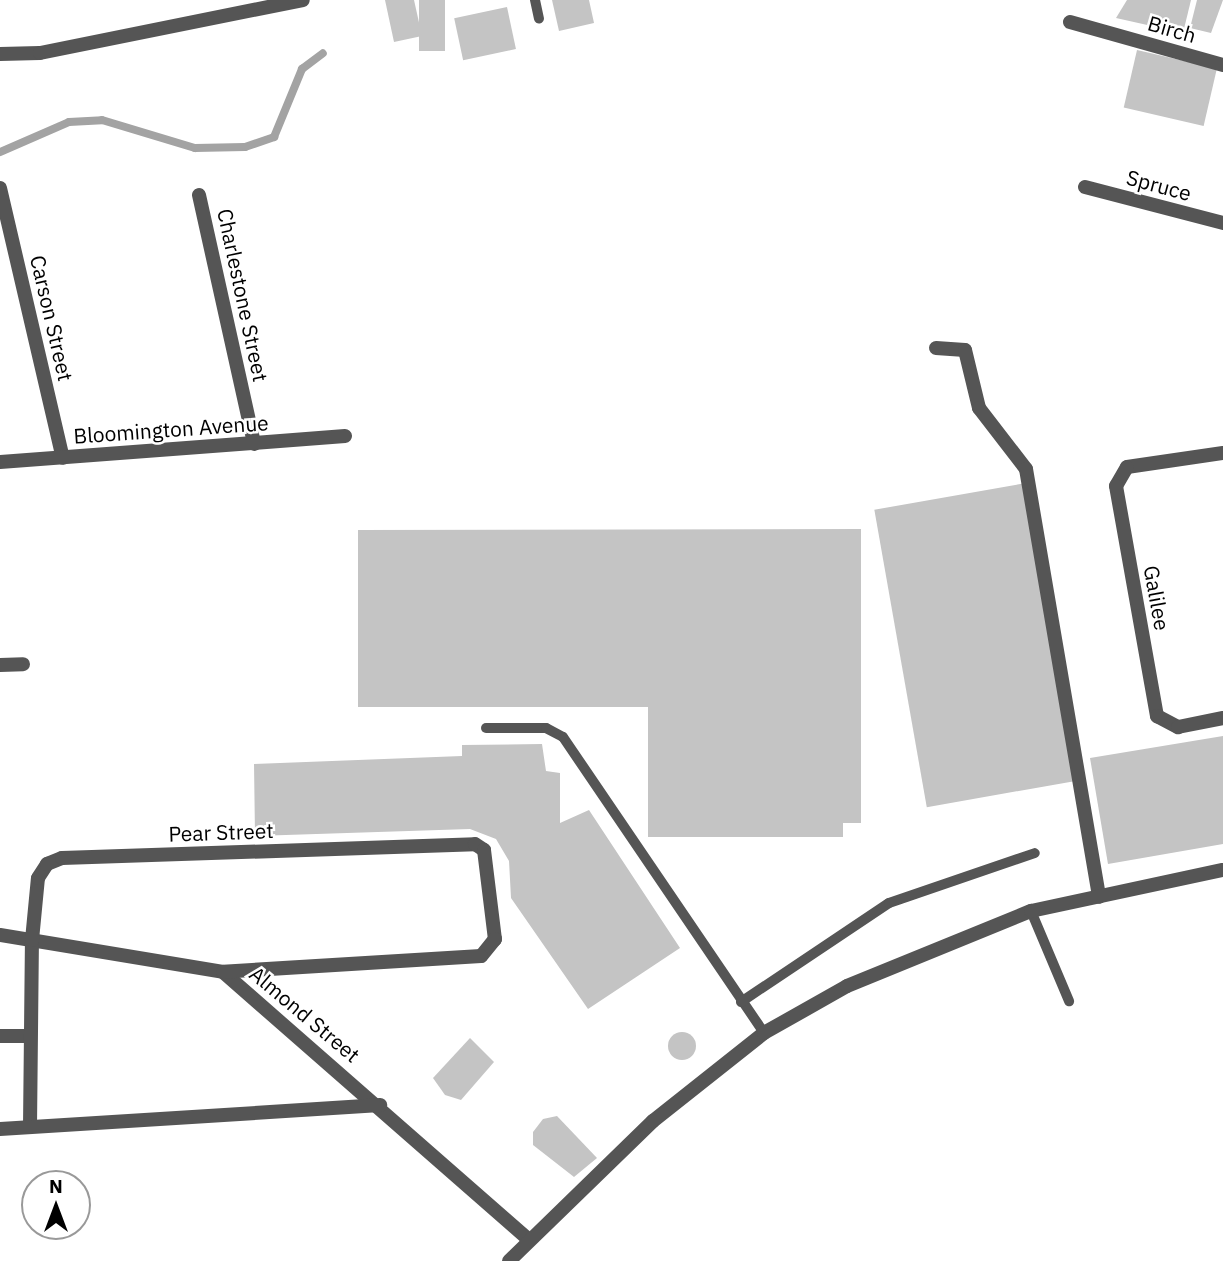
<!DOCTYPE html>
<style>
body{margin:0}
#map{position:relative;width:1223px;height:1261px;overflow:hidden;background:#fff;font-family:"IBM Plex Sans",sans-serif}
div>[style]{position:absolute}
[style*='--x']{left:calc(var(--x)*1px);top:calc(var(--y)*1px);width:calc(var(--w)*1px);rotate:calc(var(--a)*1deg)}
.stream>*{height:8px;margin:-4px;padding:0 4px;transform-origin:4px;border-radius:4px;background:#a3a3a3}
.building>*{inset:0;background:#c4c4c4;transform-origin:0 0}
.round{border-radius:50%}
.service>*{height:10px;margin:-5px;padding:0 5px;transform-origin:5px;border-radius:5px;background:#555}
.minor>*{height:14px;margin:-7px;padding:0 7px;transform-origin:7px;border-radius:7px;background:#555}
.tertiary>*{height:14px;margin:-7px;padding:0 7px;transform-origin:7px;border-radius:7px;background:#555}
span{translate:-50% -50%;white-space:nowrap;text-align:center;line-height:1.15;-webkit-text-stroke:5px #fff;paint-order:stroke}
.street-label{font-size:21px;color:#000}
.north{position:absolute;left:21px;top:1170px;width:70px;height:70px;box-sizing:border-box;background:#fff;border:2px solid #999;border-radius:50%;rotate:0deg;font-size:19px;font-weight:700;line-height:28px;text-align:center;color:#000}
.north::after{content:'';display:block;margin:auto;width:24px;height:32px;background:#000;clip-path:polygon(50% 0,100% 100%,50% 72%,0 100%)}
</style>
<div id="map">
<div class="stream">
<i style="--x:0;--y:152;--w:75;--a:-23.5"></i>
<i style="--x:69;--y:122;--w:33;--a:-3"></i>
<i style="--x:102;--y:120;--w:97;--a:16.8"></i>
<i style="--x:195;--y:148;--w:50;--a:-1.1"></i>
<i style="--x:245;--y:147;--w:31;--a:-19"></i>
<i style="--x:274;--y:137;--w:74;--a:-67.6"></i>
<i style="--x:302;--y:69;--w:26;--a:-37"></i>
</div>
<div class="building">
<i style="clip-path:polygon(385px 0,414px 0,422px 36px,394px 42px)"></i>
<i style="left:419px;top:0;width:26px;height:51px"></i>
<i style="clip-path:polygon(552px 0,589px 0,594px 23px,559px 31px)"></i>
<i style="clip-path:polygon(1127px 0,1191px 0,1183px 33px,1116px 18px)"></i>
<i style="clip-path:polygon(1197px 0,1223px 0,1211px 33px,1190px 28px)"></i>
<i style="left:507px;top:7px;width:43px;height:54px;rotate:78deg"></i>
<i style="left:1137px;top:50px;width:82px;height:59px;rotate:13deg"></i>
<i style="left:1026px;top:483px;width:302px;height:154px;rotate:80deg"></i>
<i style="clip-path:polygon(861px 529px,861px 823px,843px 823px,843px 837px,648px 837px,648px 707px,358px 707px,358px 530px)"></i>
<i style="clip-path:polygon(1223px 736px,1223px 844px,1108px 864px,1090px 758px)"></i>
<i style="clip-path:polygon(542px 744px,546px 771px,560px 773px,560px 823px,589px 810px,680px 948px,588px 1009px,511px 898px,509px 861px,496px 839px,470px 829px,255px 836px,254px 764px,462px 756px,462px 745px)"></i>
<i class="round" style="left:668px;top:1032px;width:28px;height:28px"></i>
<i style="clip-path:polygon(470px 1038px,494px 1062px,461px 1100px,445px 1095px,433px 1078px)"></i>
<i style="clip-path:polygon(557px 1116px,597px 1158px,574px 1177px,533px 1145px,533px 1132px,543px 1119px)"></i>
</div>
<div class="service">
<i style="--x:535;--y:0;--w:19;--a:78"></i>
<i style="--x:486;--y:728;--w:60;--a:0"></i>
<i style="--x:546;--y:728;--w:19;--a:28"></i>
<i style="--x:563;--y:737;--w:358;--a:55.8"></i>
<i style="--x:1031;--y:911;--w:98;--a:67.1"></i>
<i style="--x:741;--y:1002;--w:178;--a:-33.8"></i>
<i style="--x:889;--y:903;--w:154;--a:-18.9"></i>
</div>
<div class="minor">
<i style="--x:1070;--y:22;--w:159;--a:15.7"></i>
<i style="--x:0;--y:54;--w:40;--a:-1.4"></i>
<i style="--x:40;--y:53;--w:268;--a:-11.4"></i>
<i style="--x:1085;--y:187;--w:143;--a:14.6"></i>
<i style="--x:0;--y:188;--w:277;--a:76.9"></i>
<i style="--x:199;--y:195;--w:255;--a:77.5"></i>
<i style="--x:936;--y:348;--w:29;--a:4"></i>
<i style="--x:965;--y:350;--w:60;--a:76.4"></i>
<i style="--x:979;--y:408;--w:77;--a:52.4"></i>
<i style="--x:1026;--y:469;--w:434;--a:80.3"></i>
<i style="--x:1223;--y:453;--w:97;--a:171.7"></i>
<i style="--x:1127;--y:467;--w:22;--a:120"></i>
<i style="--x:1116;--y:486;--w:234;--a:79.9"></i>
<i style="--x:1157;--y:716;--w:24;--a:28"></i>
<i style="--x:1178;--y:727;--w:46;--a:-11.3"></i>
<i style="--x:0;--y:462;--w:346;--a:-4.3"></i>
<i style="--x:0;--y:665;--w:23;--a:-2"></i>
<i style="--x:0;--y:935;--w:226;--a:9.4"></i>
<i style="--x:223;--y:972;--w:405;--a:41.2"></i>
<i style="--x:0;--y:1036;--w:29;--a:0"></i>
<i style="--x:30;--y:1127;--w:187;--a:-89.4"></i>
<i style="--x:32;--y:940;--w:62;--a:-84.5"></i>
<i style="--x:38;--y:878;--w:17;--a:-57"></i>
<i style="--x:47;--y:864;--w:16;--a:-22"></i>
<i style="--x:62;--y:858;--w:413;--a:-1.9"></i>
<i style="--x:475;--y:844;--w:11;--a:34"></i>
<i style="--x:484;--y:850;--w:90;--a:83"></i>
<i style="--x:495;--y:939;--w:22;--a:129"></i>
<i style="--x:481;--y:956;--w:258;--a:176.5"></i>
<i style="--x:0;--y:1129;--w:381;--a:-3.6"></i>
</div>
<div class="tertiary">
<i style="--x:509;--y:1261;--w:201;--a:-44.2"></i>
<i style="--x:653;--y:1121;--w:142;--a:-38.4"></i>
<i style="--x:764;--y:1033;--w:95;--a:-29.5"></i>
<i style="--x:847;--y:986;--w:199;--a:-22.2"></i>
<i style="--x:1031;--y:911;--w:196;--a:-12.1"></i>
</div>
<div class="street-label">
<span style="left:1172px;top:29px;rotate:16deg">Birch</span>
<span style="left:1159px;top:185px;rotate:15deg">Spruce</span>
<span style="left:243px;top:295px;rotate:78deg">Charlestone Street</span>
<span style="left:52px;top:318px;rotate:77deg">Carson Street</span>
<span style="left:171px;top:429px;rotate:-4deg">Bloomington Avenue</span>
<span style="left:1157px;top:598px;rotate:80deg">Galilee</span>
<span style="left:221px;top:832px;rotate:-2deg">Pear Street</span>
<span style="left:305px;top:1014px;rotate:40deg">Almond Street</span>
</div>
<div class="north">N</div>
</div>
